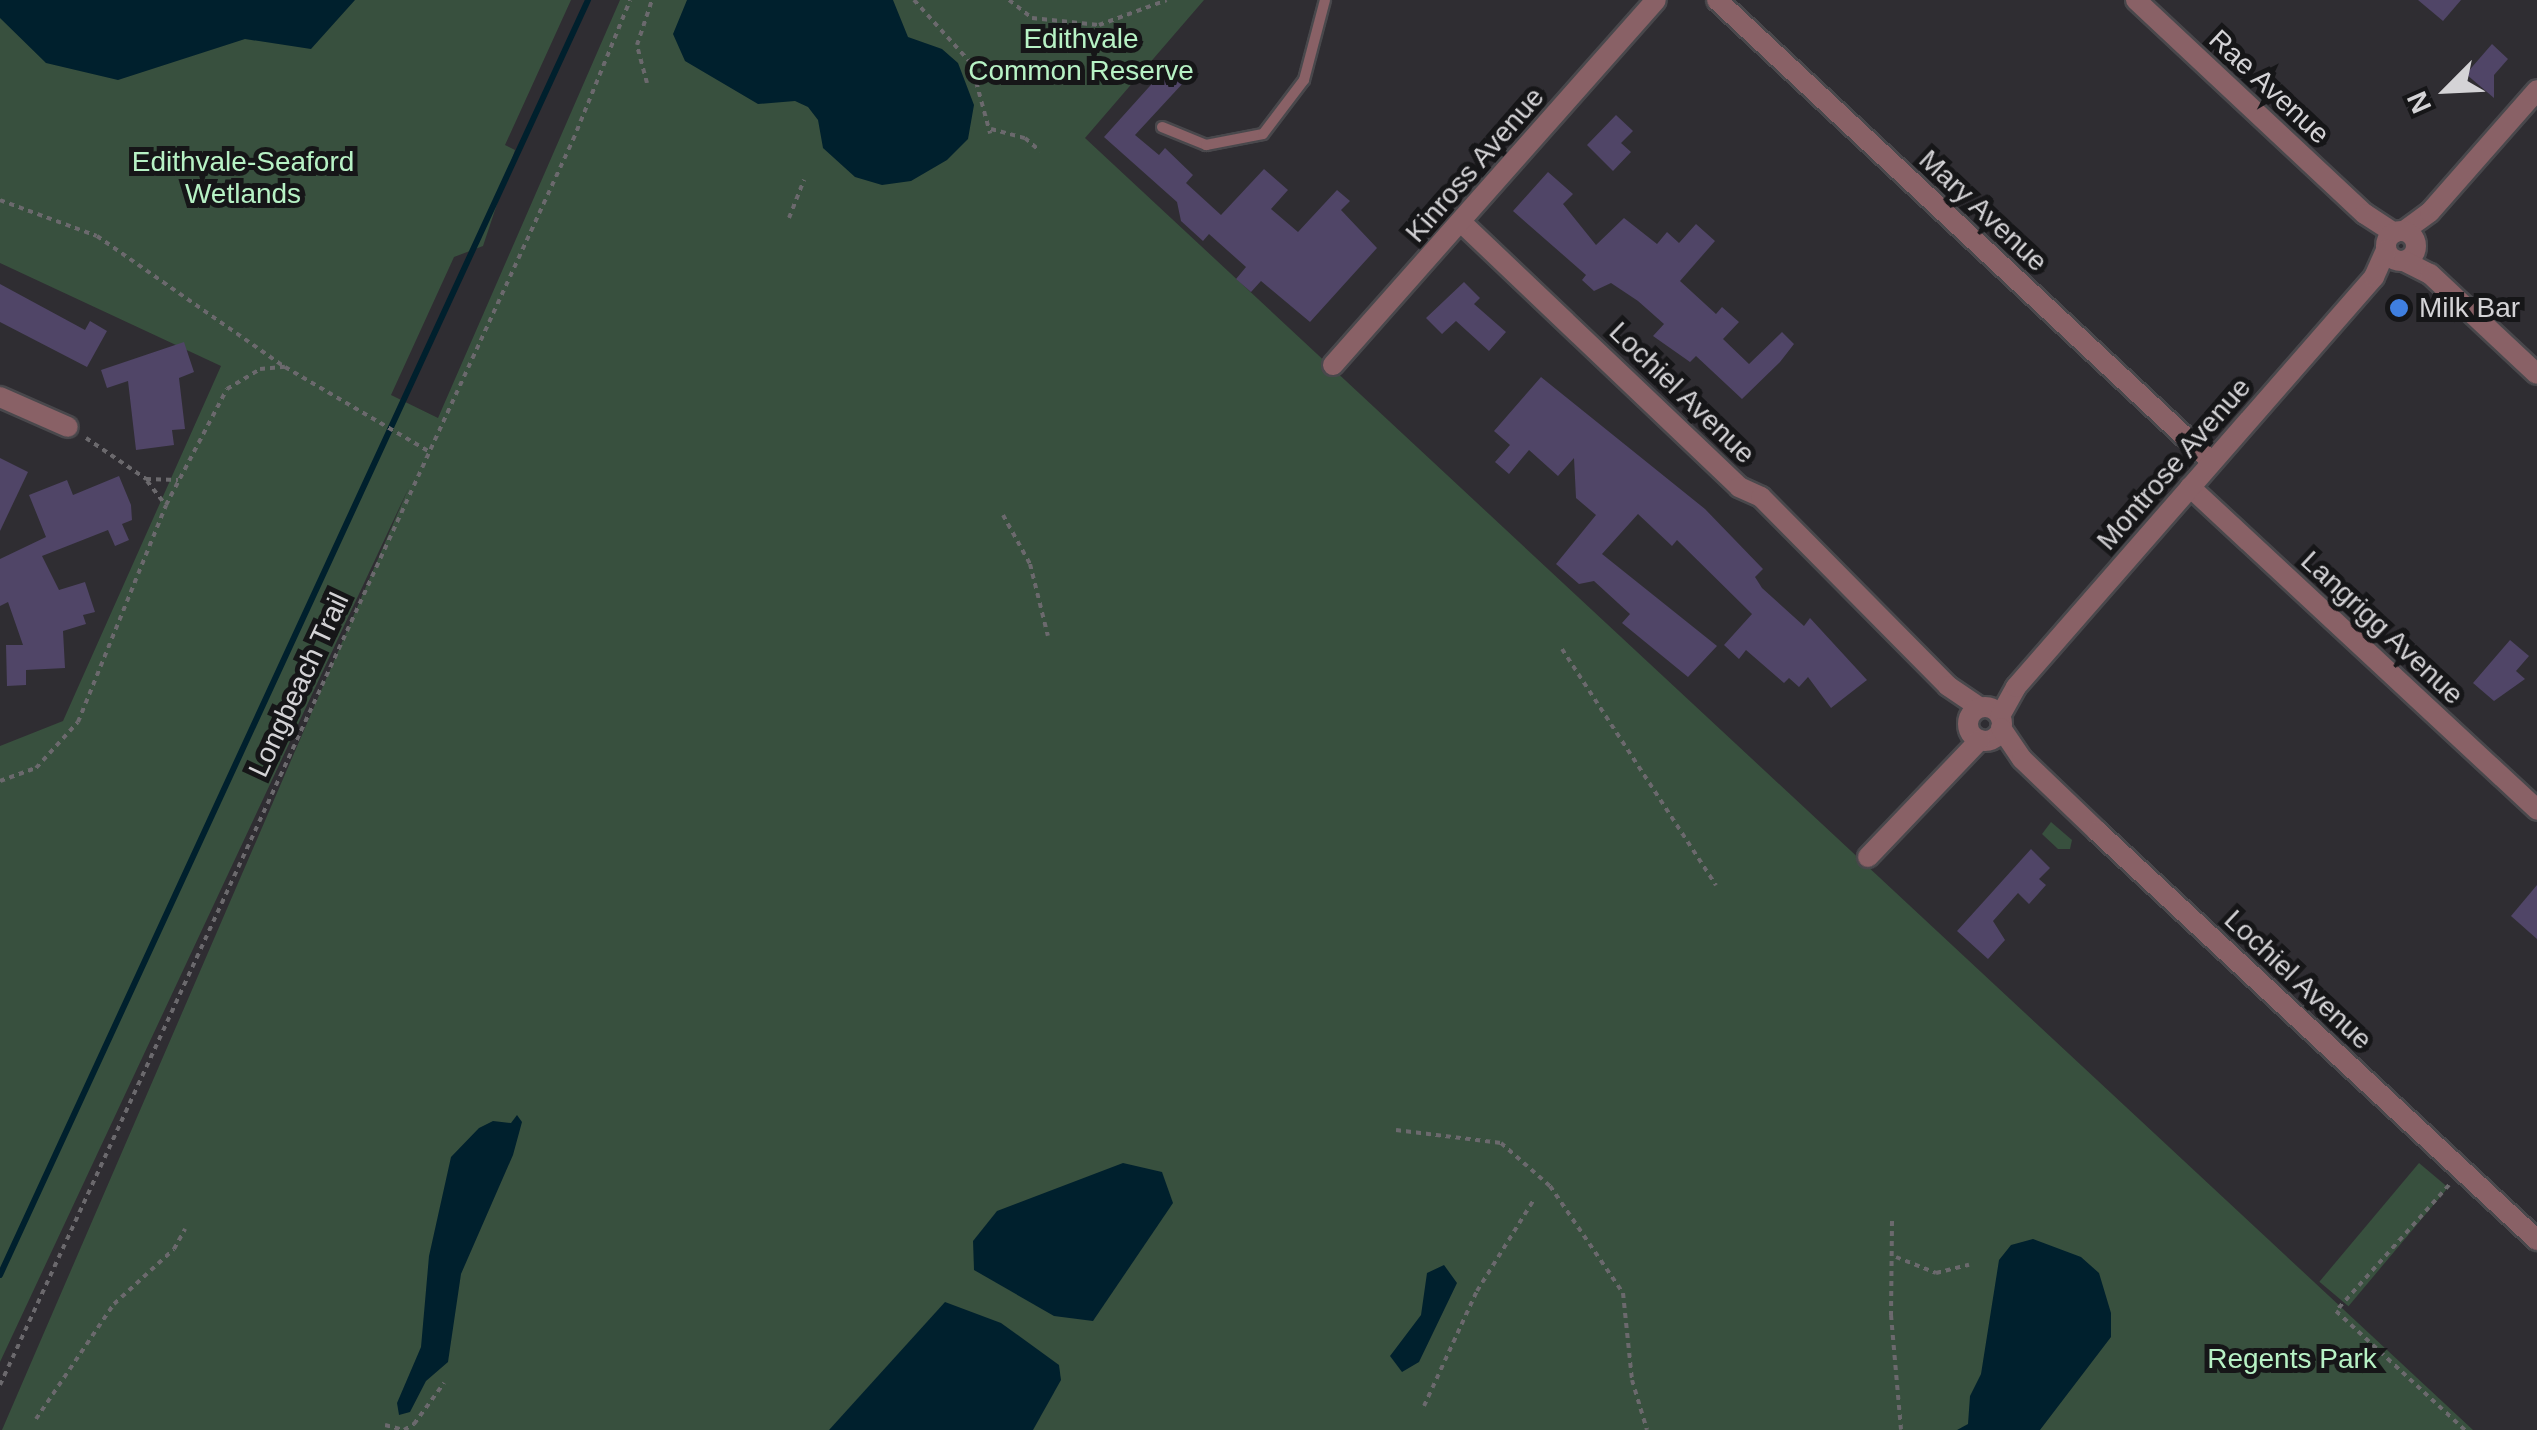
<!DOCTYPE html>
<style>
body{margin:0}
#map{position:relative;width:2537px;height:1430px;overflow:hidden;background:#2f2d32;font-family:Arial,sans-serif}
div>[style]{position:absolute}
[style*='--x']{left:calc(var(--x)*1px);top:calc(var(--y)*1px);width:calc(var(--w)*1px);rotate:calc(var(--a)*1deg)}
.green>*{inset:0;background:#38503e;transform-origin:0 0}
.water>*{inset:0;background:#00202d}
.stream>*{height:6px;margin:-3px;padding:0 3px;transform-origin:3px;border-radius:3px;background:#00202d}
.building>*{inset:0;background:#504567}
.path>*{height:4px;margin-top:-2px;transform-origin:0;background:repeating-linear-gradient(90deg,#6b696d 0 5px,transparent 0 10px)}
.roads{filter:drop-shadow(2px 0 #49484c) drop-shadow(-2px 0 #49484c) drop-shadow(0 2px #49484c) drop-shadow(0 -2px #49484c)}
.service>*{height:10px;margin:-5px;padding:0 5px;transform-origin:5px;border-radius:5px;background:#896166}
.minor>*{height:20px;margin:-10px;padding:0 10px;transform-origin:10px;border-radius:10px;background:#896166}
.minor>.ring{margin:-10px;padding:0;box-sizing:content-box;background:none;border:20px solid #896166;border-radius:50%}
.dots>*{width:28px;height:28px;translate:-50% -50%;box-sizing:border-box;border:5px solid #161618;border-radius:50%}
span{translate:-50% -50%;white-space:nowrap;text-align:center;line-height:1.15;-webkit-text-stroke:10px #161618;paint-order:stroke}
.park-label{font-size:28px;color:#b7f2c5}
.street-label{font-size:28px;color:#d4d3d6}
.poi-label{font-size:28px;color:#d4d3d6}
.left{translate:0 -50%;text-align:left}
.north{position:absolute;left:2397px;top:40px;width:100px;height:100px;-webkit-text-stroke:8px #161618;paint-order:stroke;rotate:246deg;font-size:28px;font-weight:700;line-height:40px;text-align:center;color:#d4d3d6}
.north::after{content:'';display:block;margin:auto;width:35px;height:45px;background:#d4d3d6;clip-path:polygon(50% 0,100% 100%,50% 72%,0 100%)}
</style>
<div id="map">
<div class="green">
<i style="clip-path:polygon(0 0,571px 0,505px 145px,515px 150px,483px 246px,454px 257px,391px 395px,438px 418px,620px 0,1204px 0,1085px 138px,2473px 1430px,2px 1430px,409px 487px,0 1362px,0 746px,63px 721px,221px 366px,0 263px)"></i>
<i style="clip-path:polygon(2051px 822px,2072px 840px,2070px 849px,2058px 849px,2042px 834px)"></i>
<i style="left:2419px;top:1163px;width:38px;height:155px;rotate:40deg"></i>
</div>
<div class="water">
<i style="clip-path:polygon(0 0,355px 0,311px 49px,245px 39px,118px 80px,46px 63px,0 18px)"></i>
<i style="clip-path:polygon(687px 0,893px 0,908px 37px,942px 49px,958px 63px,974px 105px,968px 139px,947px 160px,911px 181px,882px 185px,855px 177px,823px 148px,818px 120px,808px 107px,795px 101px,758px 104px,685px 61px,673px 34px)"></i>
<i style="clip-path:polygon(517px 1115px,522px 1122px,513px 1155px,461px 1274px,448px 1362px,426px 1381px,410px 1412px,399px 1415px,397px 1403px,421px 1347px,429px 1256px,451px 1157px,479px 1128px,493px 1121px,511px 1123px)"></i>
<i style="clip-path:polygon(1123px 1163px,1162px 1172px,1173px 1203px,1093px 1321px,1054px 1316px,974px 1270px,973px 1241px,997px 1211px)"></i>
<i style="clip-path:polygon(2033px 1239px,2081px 1257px,2099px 1273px,2111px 1313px,2111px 1337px,2040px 1430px,1957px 1430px,1968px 1424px,1970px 1396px,1981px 1374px,1999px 1260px,2011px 1245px)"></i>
<i style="clip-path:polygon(1444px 1265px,1457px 1283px,1419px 1362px,1402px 1372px,1390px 1356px,1421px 1315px,1427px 1273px)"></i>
<i style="clip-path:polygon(945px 1302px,1001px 1323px,1059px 1365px,1061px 1380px,1033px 1430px,829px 1430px)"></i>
</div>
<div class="stream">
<i style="--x:0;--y:1275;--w:1404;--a:-65.24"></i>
</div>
<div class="building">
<i style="clip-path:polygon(2418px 0,2461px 0,2443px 21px)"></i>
<i style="clip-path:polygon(2492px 44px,2508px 59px,2494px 75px,2494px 98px,2466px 74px)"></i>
<i style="clip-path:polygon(1167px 67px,1184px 82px,1135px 135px,1159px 155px,1165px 148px,1193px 175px,1186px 183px,1221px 215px,1264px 169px,1288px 190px,1271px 209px,1298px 232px,1337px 190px,1350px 201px,1341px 210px,1377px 248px,1310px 322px,1261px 281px,1251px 292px,1236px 279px,1246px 267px,1209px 234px,1203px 241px,1181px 221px,1177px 202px,1104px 137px)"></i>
<i style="clip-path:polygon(1616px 115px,1633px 131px,1621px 143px,1631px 152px,1613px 171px,1587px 145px)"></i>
<i style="clip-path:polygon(1548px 172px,1573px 194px,1563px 204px,1596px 245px,1624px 218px,1657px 244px,1667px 232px,1679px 243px,1696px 224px,1715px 241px,1680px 281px,1716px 314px,1722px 307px,1739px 322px,1723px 339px,1749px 364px,1782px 332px,1794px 344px,1780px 362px,1742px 399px,1696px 356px,1690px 362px,1653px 336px,1664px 324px,1638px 301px,1611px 283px,1594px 291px,1582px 280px,1586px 275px,1513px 211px)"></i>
<i style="clip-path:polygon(1464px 282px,1480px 298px,1474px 304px,1506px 332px,1489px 351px,1456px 321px,1442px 334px,1426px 318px)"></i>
<i style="clip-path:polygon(0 284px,85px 330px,90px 321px,107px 331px,87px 367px,0 322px)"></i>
<i style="clip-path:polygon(184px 342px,194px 372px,179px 378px,185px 429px,172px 430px,174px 445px,136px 450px,128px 381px,107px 388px,101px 370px)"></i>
<i style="clip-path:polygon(1541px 377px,1705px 509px,1763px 569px,1755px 577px,1762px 588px,1804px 626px,1810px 618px,1867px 680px,1831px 708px,1808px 677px,1799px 687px,1789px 678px,1784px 683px,1746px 650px,1739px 659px,1724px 645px,1752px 614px,1677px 540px,1672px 546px,1638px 514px,1602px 554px,1717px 646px,1688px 677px,1622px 623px,1630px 614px,1594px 581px,1579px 584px,1556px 564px,1596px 515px,1576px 498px,1574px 458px,1558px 476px,1529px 450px,1509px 474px,1495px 462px,1510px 445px,1494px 431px)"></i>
<i style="clip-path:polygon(0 458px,28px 472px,0 531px)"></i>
<i style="clip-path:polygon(119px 476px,131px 505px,132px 520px,122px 524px,129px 540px,115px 546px,108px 530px,42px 556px,59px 590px,85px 582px,95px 612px,83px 615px,86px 624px,63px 631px,65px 668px,26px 670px,26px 685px,7px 686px,6px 645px,23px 645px,8px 602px,0 606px,0 559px,46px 537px,29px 495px,67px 480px,73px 495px)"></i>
<i style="clip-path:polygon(2510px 640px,2529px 656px,2516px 671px,2525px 679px,2494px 701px,2473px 683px)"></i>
<i style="clip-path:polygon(2031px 849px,2050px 868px,2039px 879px,2046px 885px,2029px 904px,2018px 893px,1993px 921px,2005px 940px,1988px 959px,1957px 931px)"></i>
<i style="clip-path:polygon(2537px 885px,2537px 939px,2511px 916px)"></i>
</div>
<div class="path">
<i style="--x:914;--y:0;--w:85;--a:47.9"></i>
<i style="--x:971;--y:63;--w:73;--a:74.8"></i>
<i style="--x:1009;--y:0;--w:29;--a:38"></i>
<i style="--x:1032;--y:18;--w:67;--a:6"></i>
<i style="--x:1099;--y:25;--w:72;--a:-20.2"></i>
<i style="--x:647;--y:83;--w:39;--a:-105"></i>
<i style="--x:637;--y:45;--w:47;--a:-71.6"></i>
<i style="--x:991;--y:129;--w:35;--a:15"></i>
<i style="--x:1025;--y:138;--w:20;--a:41"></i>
<i style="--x:0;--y:200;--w:103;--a:20.4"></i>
<i style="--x:97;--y:236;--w:229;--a:34.9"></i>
<i style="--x:285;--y:367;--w:166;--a:30.4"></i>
<i style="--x:789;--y:218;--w:41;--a:-68.5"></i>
<i style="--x:86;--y:438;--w:73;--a:34.3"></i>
<i style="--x:146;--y:479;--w:32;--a:2"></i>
<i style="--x:147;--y:481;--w:31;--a:52"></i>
<i style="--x:1003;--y:515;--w:56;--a:61.1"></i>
<i style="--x:1030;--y:564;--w:74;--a:76"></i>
<i style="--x:1562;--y:649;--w:282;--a:56.9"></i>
<i style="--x:0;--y:781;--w:38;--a:-20"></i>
<i style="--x:36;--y:768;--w:62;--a:-47.6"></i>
<i style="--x:78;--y:722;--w:234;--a:-67.9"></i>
<i style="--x:166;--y:505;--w:131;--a:-62.3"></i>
<i style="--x:227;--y:389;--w:39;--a:-31"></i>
<i style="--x:260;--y:369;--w:25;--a:-5"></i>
<i style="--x:1396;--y:1130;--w:106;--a:7.1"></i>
<i style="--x:1501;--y:1143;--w:65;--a:41.3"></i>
<i style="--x:1550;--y:1186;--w:130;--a:55.7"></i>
<i style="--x:1623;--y:1293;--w:87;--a:84.1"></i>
<i style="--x:1632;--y:1380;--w:52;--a:73.3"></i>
<i style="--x:2449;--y:1185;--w:169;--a:131.9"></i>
<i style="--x:2336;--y:1311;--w:176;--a:42.7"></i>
<i style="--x:1892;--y:1221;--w:94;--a:90.6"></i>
<i style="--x:1891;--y:1315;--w:115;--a:85"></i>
<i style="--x:1896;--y:1257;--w:43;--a:21.8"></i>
<i style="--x:1936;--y:1273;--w:34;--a:-14"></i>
<i style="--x:0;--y:1385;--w:1371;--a:-65.29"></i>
<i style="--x:573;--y:140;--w:151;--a:-67.8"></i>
<i style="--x:1424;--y:1406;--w:127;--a:-65.3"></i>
<i style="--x:1477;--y:1291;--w:106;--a:-58.1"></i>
<i style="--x:36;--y:1419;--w:139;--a:-55.9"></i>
<i style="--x:114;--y:1304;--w:81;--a:-42.5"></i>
<i style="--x:174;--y:1249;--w:23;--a:-61"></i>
<i style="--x:385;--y:1425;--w:20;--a:15"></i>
<i style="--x:404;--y:1430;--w:12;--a:-31"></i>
<i style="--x:414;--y:1424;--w:51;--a:-53.8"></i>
</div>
<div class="roads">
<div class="service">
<i style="--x:1162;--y:127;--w:48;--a:22.2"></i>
<i style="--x:1206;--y:145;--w:58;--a:-10.9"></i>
<i style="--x:1263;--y:134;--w:68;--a:-52.8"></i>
<i style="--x:1304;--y:80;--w:83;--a:-75.3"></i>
</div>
<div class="minor">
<i style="--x:1717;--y:0;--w:677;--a:43.03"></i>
<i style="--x:2136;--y:0;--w:313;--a:43.1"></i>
<i style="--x:2365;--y:214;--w:35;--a:33"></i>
<i style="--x:1461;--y:222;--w:384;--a:43.6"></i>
<i style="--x:1739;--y:487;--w:24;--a:24"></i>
<i style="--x:1761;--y:497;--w:266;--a:45.3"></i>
<i style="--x:1948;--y:686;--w:37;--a:34"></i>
<i style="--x:2404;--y:231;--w:32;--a:-36"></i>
<i style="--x:2430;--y:212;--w:162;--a:-48.7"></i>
<i class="ring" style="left:2386px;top:231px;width:10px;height:10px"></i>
<i style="--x:2404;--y:261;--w:29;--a:27"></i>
<i style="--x:2430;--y:274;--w:146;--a:43.1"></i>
<i style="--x:1333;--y:365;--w:487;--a:-48.5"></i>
<i style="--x:0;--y:397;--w:74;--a:23.8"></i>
<i style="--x:2190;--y:487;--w:474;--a:42.9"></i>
<i class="ring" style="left:1968px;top:707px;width:14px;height:14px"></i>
<i style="--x:2000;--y:716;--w:33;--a:-61"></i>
<i style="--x:2016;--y:687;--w:544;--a:-48.87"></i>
<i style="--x:2374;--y:277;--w:30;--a:-66"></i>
<i style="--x:2001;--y:728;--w:37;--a:56"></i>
<i style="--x:2022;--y:759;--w:104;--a:43.8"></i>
<i style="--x:2097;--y:831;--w:601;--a:42.91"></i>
<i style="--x:1868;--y:857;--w:162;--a:-46.3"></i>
</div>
</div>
<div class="dots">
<i style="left:2399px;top:308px;background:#3f7fe0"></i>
</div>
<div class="park-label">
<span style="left:1081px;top:55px">Edithvale<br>Common Reserve</span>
<span style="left:243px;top:178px">Edithvale-Seaford<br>Wetlands</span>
<span style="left:2292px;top:1359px">Regents Park</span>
</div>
<div class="street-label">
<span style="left:2269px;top:87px;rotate:43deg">Rae Avenue</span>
<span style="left:1475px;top:165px;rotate:-49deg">Kinross Avenue</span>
<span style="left:1983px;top:211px;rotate:43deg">Mary Avenue</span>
<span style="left:1682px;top:393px;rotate:44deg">Lochiel Avenue</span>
<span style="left:2174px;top:464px;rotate:-49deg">Montrose Avenue</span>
<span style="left:2382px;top:628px;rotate:43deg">Langrigg Avenue</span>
<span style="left:299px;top:685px;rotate:-65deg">Longbeach Trail</span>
<span style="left:2298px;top:980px;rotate:43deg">Lochiel Avenue</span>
</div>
<div class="poi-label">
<span class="left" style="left:2419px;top:308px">Milk Bar</span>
</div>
<div class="north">N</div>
</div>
